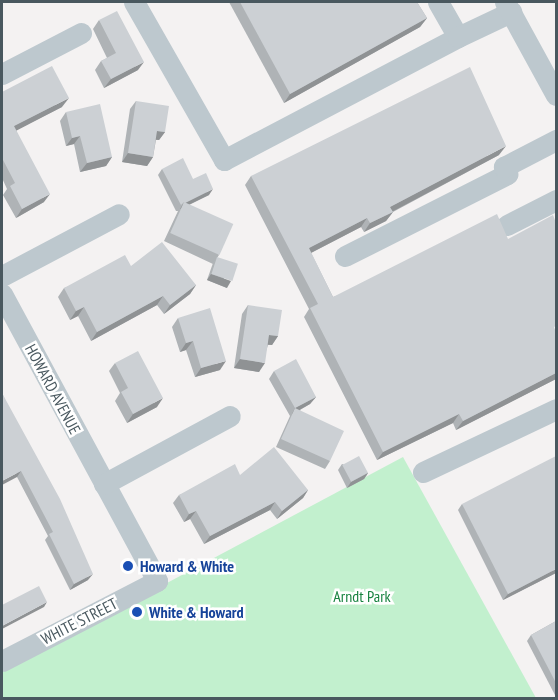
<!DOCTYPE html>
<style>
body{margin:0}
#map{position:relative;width:558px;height:700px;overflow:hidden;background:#f4f2f2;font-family:"PT Sans Narrow",sans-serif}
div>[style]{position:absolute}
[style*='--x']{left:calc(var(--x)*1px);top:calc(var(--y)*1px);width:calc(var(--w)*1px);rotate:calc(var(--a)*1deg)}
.green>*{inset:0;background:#c2f0ce}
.minor>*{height:21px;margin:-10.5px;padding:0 10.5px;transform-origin:10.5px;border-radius:10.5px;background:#bdc8ce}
.wall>*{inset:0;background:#afb3b6}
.shaded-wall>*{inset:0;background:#8f9294}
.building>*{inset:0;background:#ccd0d4;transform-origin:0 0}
.dots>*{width:16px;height:16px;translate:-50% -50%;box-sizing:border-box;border:3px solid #fff;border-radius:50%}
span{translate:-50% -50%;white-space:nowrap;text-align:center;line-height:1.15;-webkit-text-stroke:5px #fff;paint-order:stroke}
.street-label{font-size:16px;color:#49585f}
.transit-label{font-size:16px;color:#164399;font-weight:700}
.left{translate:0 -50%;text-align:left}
.park-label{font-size:16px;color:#188340}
.frame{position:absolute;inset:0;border:3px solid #49585f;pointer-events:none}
</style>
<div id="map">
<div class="green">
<i style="clip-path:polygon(403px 457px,536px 698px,2px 698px,2px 671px)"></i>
</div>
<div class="minor">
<i style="--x:134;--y:2;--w:182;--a:60.3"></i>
<i style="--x:224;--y:160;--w:264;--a:-27.7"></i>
<i style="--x:438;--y:2;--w:40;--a:60.3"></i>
<i style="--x:458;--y:37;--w:59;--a:-25.3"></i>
<i style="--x:505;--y:2;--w:106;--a:61.3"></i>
<i style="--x:2;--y:74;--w:89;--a:-27.4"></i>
<i style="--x:507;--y:225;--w:55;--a:-27"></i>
<i style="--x:345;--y:256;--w:182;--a:-26.8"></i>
<i style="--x:507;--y:174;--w:8;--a:-113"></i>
<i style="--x:504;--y:167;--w:59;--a:-27.4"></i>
<i style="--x:2;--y:276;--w:132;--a:-27.9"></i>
<i style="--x:2;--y:294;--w:326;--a:61.6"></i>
<i style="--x:157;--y:581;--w:174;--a:152.7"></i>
<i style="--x:423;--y:472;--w:147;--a:-25.3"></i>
<i style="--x:104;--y:484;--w:143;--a:-28.4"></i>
</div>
<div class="wall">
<i style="clip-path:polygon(229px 2px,417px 2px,427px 18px,420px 27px,284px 103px)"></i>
<i style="clip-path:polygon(99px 20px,138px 70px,104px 88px,95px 70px,101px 61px,107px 58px,93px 29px)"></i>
<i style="clip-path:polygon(2px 92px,62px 107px,16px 130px,44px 202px,16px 218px,3px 195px,7px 189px,2px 178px)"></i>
<i style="clip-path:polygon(136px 101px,165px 132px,159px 140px,156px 140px,153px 157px,147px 166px,122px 162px,130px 109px)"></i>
<i style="clip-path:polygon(66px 112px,112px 157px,106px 166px,80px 172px,74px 144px,66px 146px,60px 121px)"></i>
<i style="clip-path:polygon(499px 155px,393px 212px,386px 221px,364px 232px,361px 227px,311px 253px,333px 297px,508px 239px,556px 333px,556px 379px,456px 430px,453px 423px,377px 460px,304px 317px,309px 309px,245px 185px,251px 176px)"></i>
<i style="clip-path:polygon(162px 169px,193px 179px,209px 195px,189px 205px,219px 255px,213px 264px,164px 241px,178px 211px,176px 211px,158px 175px)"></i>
<i style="clip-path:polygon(217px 257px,227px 288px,207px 280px,213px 263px)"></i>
<i style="clip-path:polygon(131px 266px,196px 285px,190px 294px,164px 314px,157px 305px,91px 341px,78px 316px,70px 320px,58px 297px,64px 288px)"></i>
<i style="clip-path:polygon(248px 305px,278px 336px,272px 345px,268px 345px,259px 372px,234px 368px,242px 314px)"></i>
<i style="clip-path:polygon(178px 318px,220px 370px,195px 377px,186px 350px,180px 352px,172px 327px)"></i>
<i style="clip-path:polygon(115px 363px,157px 407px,127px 423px,115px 401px,120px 393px,109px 371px)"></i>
<i style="clip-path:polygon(274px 371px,316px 397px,310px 404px,300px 410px,330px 461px,325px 469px,276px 447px,290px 416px,269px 379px)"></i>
<i style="clip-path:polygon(2px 393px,88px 580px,70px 590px,45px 540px,48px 536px,17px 477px)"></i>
<i style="clip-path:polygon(342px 464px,368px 473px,364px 479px,347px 488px,338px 470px)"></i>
<i style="clip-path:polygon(240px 475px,308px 490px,303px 498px,277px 519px,270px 510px,204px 544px,190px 519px,184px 522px,173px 503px,179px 495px)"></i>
<i style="clip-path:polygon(462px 504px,556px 573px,503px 600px,458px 510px)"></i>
<i style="clip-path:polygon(556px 621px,556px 697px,527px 641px,531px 635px)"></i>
</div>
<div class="shaded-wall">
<i style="clip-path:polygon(427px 18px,420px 27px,284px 103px,290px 94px)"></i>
<i style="clip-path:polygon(144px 62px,138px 70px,104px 88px,111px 79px)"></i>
<i style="clip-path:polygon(69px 98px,62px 107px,8px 135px,14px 126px)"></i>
<i style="clip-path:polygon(157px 131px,165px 132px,159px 140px,151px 139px)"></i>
<i style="clip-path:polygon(80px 136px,74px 144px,66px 146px,72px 138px)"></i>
<i style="clip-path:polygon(506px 146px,499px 155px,384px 216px,390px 207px)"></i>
<i style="clip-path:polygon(128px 153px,153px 157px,147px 166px,122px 162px)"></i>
<i style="clip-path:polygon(112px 157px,106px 166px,80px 172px,87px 163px)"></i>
<i style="clip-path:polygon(213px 189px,209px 195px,180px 209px,183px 204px)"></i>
<i style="clip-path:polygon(50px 194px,44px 202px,16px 218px,22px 209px)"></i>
<i style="clip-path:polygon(393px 212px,386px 221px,364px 232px,370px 223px)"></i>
<i style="clip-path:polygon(367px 218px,361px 227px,303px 257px,309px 248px)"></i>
<i style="clip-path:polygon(211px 274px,231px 281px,227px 288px,207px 280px)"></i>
<i style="clip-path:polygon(196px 285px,190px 294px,164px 314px,170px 305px)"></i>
<i style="clip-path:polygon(163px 296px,157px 305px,91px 341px,97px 332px)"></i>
<i style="clip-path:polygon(84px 307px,78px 316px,70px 320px,76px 311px)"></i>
<i style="clip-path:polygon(269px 335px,278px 336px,272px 345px,263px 344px)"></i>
<i style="clip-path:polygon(193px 341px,186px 350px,180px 352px,186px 343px)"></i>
<i style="clip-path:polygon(240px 359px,265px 363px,259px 372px,234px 368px)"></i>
<i style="clip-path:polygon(226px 361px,220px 370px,195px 377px,201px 368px)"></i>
<i style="clip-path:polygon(556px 373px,556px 379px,456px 430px,463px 421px)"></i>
<i style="clip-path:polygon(316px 397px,310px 404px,292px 414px,295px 408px)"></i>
<i style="clip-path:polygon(163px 398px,157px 407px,127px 423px,133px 414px)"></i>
<i style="clip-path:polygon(459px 414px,453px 423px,377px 460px,383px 452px)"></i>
<i style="clip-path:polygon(21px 471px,17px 477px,2px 485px,2px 481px)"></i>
<i style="clip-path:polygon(368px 473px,364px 479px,347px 488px,351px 482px)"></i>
<i style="clip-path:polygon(308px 490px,303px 498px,277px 519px,282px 511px)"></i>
<i style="clip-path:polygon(275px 502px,270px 510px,204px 544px,210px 536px)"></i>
<i style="clip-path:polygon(196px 511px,190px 519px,184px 522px,189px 514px)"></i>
<i style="clip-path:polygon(556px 569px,556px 573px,503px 600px,508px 594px)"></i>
<i style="clip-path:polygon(93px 574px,88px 580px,70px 590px,74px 584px)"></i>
<i style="clip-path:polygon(47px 602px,44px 607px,2px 629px,2px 626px)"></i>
</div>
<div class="building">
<i style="clip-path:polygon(240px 2px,417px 2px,427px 18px,290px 94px)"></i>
<i style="clip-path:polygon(117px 11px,144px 62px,111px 79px,101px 61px,116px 53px,99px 20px)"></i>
<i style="clip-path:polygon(52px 66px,69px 98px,14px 126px,50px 194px,22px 209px,10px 186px,15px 183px,2px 158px,2px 92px)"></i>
<i style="clip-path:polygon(470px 67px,506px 146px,390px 207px,393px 212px,370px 223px,367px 218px,309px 248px,333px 297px,497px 214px,508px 239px,553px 215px,556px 223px,556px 326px,554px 327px,556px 333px,556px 373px,463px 421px,459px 414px,383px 452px,310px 308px,318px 304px,251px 176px)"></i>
<i style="clip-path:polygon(136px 101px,169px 106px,165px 132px,157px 131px,153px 157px,128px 153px)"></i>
<i style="clip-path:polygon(100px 104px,112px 157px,87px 163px,80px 136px,72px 138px,66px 112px)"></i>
<i style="clip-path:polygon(183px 158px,193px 179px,206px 173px,213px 189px,185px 203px,184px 202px,181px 205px,162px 169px)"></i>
<i style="left:184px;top:202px;width:54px;height:34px;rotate:24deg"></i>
<i style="clip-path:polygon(162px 242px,196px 285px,170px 305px,163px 296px,97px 332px,84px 307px,76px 311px,64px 288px,125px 255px,131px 266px)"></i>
<i style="left:217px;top:257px;width:22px;height:18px;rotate:18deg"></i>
<i style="clip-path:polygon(248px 305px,282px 310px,278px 336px,269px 335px,265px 363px,240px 359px)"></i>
<i style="clip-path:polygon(210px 308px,226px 361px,201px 368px,193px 341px,186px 343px,178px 318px)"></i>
<i style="clip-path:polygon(138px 351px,163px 398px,133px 414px,121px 392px,128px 388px,115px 363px)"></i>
<i style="clip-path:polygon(296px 359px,316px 397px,295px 408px,344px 431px,330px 461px,281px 439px,295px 408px,274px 371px)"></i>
<i style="clip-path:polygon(2px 393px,60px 499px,93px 574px,74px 584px,49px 534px,53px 532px,21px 471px,2px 481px)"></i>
<i style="clip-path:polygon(274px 447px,308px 490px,282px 511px,275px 502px,210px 536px,196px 511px,189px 514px,179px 495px,235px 464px,240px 475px)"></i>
<i style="left:359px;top:456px;width:19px;height:19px;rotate:62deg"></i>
<i style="clip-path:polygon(556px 456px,556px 569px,508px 594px,462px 504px)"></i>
<i style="clip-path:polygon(39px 586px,47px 602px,2px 626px,2px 605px)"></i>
<i style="clip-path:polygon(556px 621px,556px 683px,531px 635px)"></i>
</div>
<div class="dots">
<i style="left:128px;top:566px;background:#1a4fb4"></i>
<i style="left:137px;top:612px;background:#1a4fb4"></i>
</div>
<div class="street-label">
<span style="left:53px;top:389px;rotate:62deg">HOWARD AVENUE</span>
<span style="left:79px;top:621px;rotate:-27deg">WHITE STREET</span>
</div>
<div class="transit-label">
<span class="left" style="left:140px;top:566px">Howard &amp; White</span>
<span class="left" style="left:149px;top:612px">White &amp; Howard</span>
</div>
<div class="park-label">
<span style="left:362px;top:596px">Arndt Park</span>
</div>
<div class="frame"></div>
</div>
